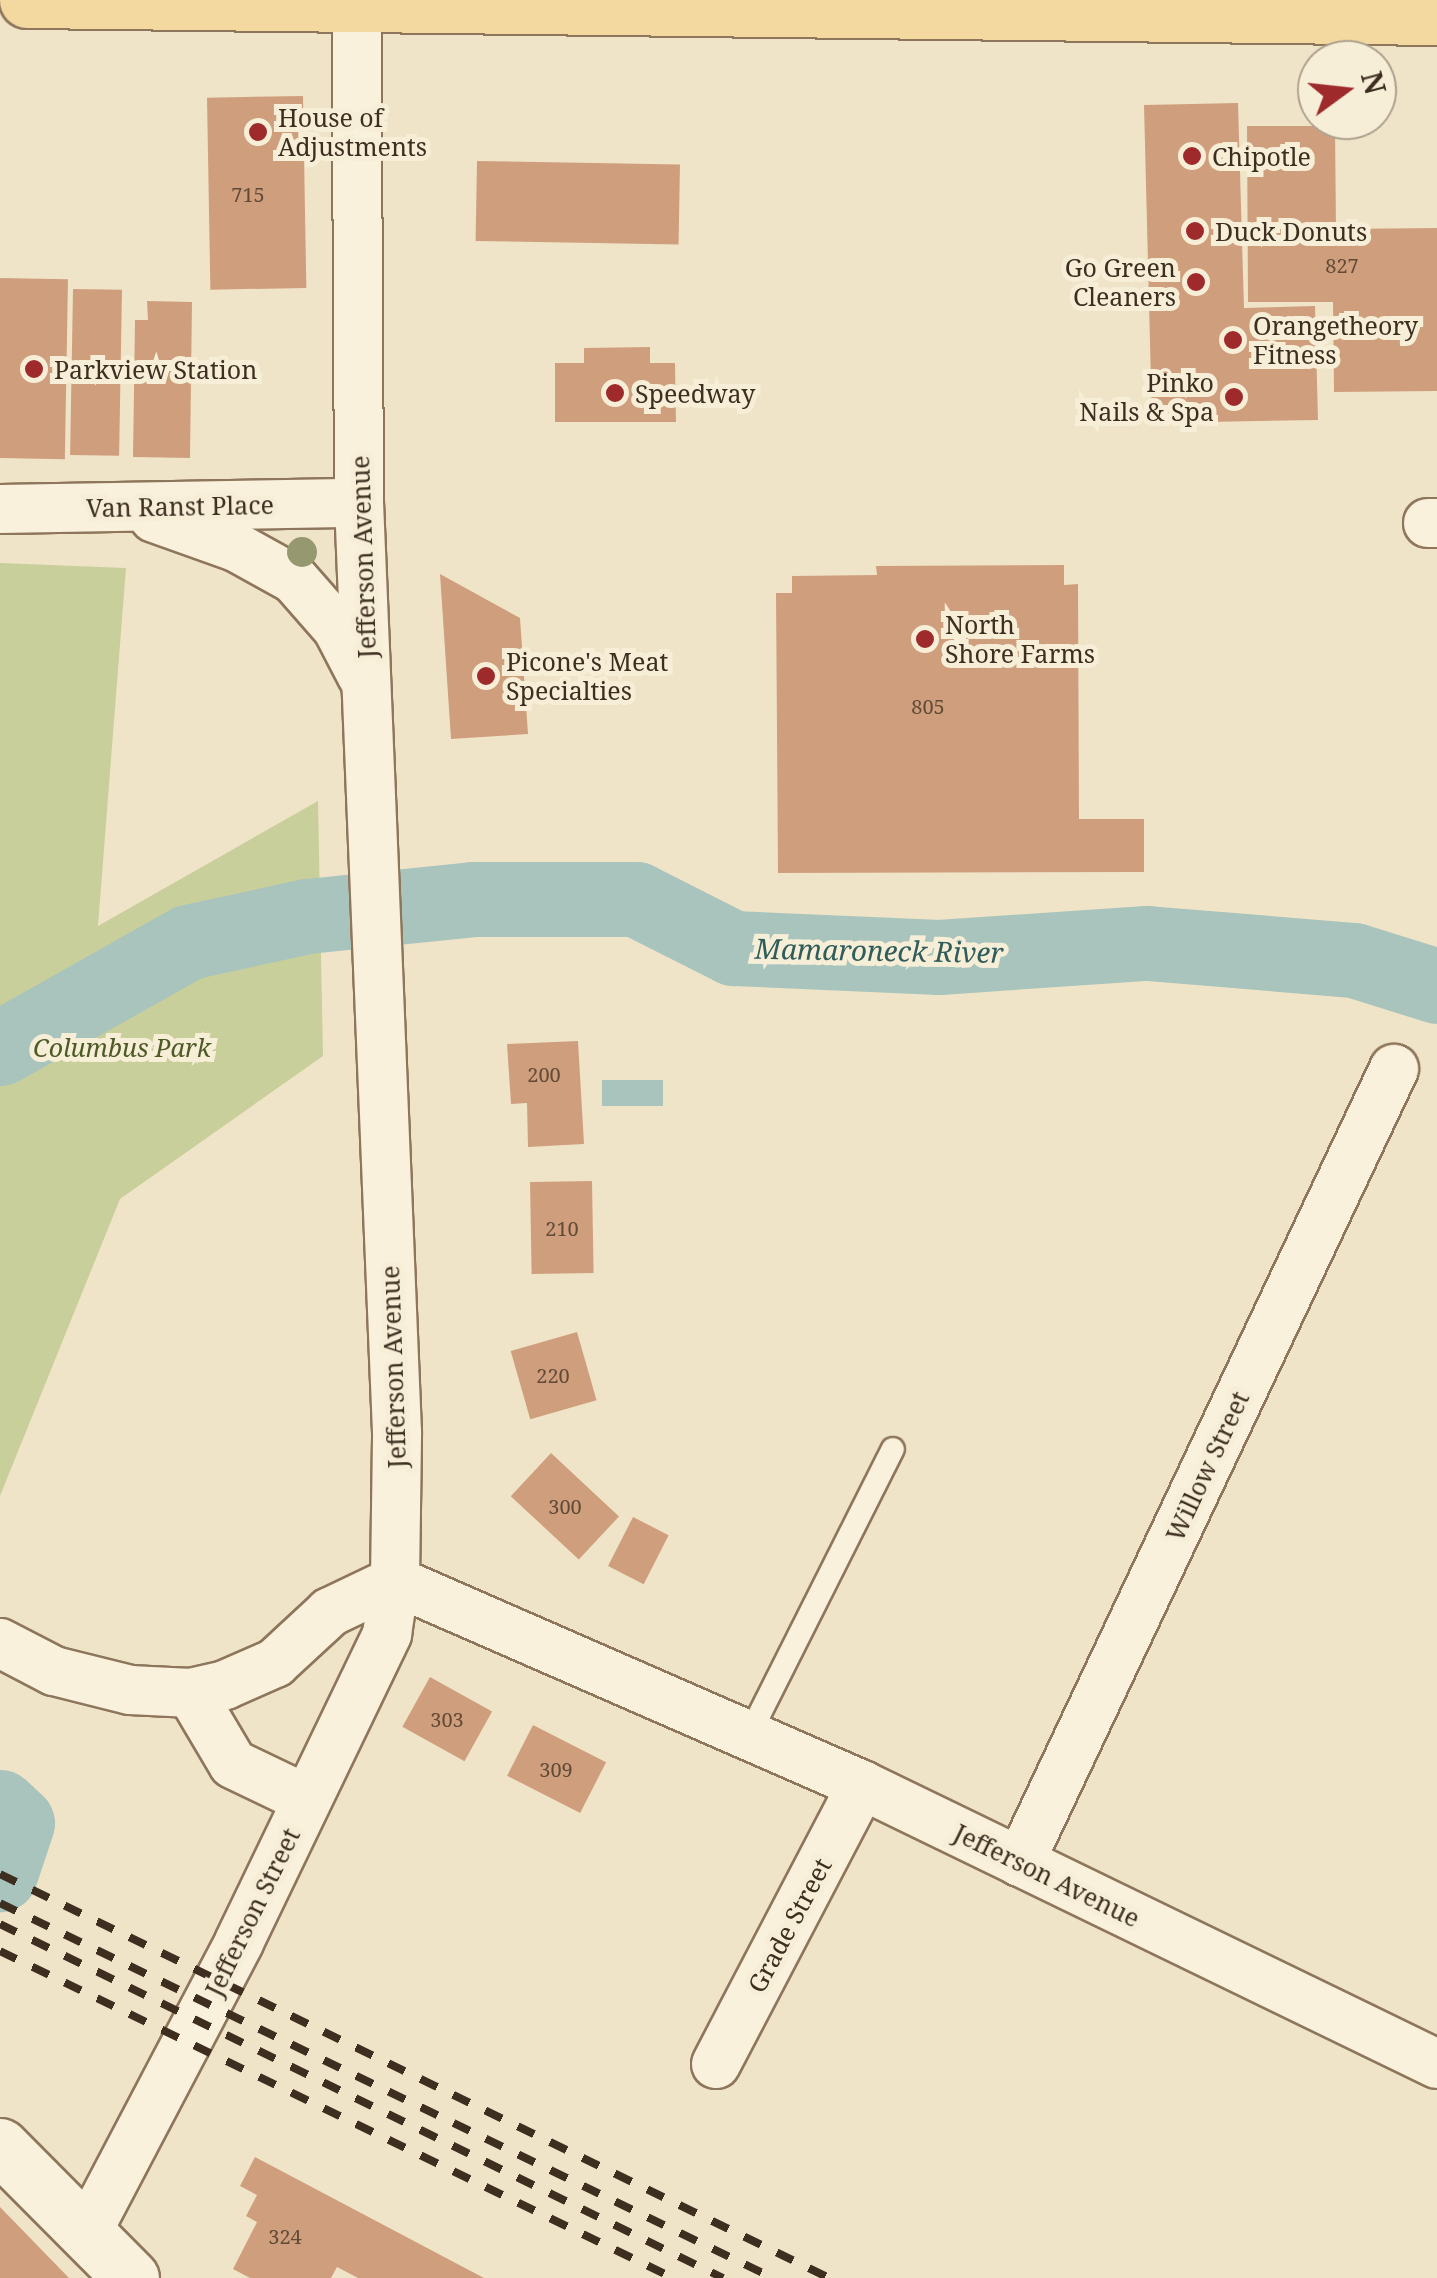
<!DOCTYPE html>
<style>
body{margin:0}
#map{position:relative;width:1437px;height:2278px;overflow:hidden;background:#f0e4c8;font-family:"Noto Serif",serif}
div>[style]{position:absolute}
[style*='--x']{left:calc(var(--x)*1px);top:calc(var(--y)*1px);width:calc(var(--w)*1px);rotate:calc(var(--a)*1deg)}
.green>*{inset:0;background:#c9cf9b}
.water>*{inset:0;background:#a9c4bc;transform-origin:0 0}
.river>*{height:75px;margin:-37.5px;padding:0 37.5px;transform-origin:37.5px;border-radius:37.5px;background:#a9c4bc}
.building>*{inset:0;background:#cf9f7d;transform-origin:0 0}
.roads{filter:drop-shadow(2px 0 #8d765c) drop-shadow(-2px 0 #8d765c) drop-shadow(0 2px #8d765c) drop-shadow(0 -2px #8d765c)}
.lane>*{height:22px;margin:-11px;padding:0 11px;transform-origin:11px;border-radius:11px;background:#faf1dc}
.street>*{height:48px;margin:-24px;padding:0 24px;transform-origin:24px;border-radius:24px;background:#faf1dc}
.secondary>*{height:55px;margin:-27.5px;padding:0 27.5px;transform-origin:27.5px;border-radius:27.5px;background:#faf1dc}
.primary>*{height:55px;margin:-27.5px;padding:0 27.5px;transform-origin:27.5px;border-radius:27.5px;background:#f3d9a0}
.rail>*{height:8px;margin-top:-4px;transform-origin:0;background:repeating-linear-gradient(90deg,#3d2e20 0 18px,transparent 0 36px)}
.trees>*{width:30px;height:30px;margin:-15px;border-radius:50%;background:#96986f}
.dots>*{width:28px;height:28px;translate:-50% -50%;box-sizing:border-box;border:5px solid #f7eed8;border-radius:50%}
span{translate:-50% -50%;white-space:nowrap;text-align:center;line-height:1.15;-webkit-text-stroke:10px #f7eed8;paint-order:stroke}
.number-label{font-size:20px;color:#624a37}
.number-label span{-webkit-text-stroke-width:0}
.poi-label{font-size:25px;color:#3d2e20}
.left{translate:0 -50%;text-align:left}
.right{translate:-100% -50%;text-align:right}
.street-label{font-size:25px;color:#3d2e20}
.park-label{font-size:25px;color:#4d5a26;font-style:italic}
.water-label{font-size:28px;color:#2f5d5a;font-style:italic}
.north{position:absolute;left:1297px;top:40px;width:100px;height:100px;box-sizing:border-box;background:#f7eed8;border:2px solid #ada18e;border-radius:50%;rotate:75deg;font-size:28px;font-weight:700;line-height:40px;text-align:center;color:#3d2e20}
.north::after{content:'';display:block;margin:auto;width:35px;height:45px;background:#9e2a2b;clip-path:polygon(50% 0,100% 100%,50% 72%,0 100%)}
</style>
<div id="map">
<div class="green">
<i style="clip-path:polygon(0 563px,126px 568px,98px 926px,318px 801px,323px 1056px,120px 1199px,0 1496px)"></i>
</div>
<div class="water">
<i style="left:663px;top:1080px;width:26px;height:61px;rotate:90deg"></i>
</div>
<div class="river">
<i style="--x:0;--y:1048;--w:216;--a:-29.4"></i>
<i style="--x:188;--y:942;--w:122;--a:-12.3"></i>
<i style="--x:307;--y:916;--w:167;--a:-5.8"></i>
<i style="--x:473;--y:899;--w:163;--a:0"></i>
<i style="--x:636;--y:899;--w:109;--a:26.8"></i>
<i style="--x:733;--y:948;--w:206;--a:2.5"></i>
<i style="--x:939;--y:957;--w:208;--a:-3.9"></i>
<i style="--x:1147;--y:943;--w:208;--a:4.7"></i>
<i style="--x:1354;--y:960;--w:87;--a:17.4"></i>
<i style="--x:0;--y:1807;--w:23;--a:43"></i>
<i style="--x:17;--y:1823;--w:54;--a:108.4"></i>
</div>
<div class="building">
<i style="left:303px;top:96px;width:192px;height:96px;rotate:89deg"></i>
<i style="clip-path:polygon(1238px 103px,1244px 308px,1315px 306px,1318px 420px,1152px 423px,1144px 105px)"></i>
<i style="clip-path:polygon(1247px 126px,1335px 126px,1336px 229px,1437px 228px,1437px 391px,1334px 392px,1333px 302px,1248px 302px)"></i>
<i style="left:477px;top:161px;width:203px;height:80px;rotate:1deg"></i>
<i style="left:0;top:278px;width:68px;height:180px;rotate:1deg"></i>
<i style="left:73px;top:289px;width:49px;height:166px;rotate:1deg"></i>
<i style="clip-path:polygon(147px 301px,192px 302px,190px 458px,133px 457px,135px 320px,148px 320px)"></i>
<i style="clip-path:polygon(650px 347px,650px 363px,675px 363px,676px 422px,555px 422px,555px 363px,584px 363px,584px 348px)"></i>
<i style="clip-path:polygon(1064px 565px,1064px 585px,1078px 584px,1079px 819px,1144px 819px,1144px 872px,778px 873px,776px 593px,792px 593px,792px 576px,877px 575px,876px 566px)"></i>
<i style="clip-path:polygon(440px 574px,520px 618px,528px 734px,451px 739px)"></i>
<i style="clip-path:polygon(578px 1041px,584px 1144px,528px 1147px,527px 1103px,511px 1104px,507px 1044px)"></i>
<i style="left:592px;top:1181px;width:92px;height:62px;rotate:89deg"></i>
<i style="left:577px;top:1332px;width:71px;height:69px;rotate:74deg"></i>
<i style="left:551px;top:1453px;width:93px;height:59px;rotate:43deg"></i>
<i style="left:633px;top:1517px;width:40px;height:55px;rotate:27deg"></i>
<i style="left:430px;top:1677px;width:71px;height:57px;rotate:29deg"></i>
<i style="left:533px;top:1725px;width:82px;height:57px;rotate:27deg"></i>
<i style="clip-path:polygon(255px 2157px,484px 2278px,358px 2278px,337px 2267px,331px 2278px,250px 2278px,233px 2269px,257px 2222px,246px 2216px,257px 2195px,240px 2186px)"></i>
<i style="clip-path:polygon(0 2207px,69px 2278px,0 2278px)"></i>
</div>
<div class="roads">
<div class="lane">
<i style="--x:749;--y:1735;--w:320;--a:-63.3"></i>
</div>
<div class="street">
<i style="--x:0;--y:509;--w:359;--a:-1"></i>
<i style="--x:154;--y:518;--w:87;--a:19.5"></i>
<i style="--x:236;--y:547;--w:66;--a:28.9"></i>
<i style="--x:294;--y:579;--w:65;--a:48.7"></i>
<i style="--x:337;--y:628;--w:54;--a:62.5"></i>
<i style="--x:1428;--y:523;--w:9;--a:0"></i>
<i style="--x:395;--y:1581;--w:510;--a:23.6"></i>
<i style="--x:862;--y:1785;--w:639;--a:25.88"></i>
<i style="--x:0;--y:1643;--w:61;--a:27.4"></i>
<i style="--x:54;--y:1671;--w:78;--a:14"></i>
<i style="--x:130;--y:1690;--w:61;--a:2.8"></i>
<i style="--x:191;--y:1693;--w:35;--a:-13"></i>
<i style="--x:225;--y:1685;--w:55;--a:-23.7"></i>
<i style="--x:275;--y:1663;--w:75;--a:-42.8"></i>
<i style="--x:330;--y:1612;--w:72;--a:-25.5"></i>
<i style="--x:191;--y:1693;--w:82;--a:59.4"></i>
<i style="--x:233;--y:1764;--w:81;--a:25.6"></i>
<i style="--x:1020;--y:1862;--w:877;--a:-64.75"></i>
<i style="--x:716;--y:2064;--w:315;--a:-62.4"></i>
<i style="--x:86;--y:2234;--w:330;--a:-62.3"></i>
<i style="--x:239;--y:1942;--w:342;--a:-64.3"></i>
<i style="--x:387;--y:1634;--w:54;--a:-81.4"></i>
<i style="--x:395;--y:1581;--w:149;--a:-89.2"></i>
<i style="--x:397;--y:1432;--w:930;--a:-92.34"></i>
<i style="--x:359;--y:503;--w:499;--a:-90.3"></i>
</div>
<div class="secondary">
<i style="--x:0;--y:2146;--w:186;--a:45.2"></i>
</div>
<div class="primary">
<i style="--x:27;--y:0;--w:1410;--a:0.69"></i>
</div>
</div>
<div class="rail">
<i style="--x:0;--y:1874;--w:922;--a:25.98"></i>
<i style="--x:0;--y:1903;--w:859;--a:25.88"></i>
<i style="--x:0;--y:1924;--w:805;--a:26.09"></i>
<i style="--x:0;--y:1951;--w:748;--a:25.91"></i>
</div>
<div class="trees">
<i style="left:302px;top:552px"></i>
</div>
<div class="dots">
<i style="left:258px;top:132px;background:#9e2a2b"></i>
<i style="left:1192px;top:156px;background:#9e2a2b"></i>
<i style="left:1195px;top:231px;background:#9e2a2b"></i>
<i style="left:1196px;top:282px;background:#9e2a2b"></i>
<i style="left:1233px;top:340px;background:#9e2a2b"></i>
<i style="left:34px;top:369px;background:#9e2a2b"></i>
<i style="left:615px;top:393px;background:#9e2a2b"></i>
<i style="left:1234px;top:397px;background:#9e2a2b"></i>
<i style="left:925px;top:639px;background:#9e2a2b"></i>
<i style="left:486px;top:676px;background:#9e2a2b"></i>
</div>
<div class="number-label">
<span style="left:248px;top:194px">715</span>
<span style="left:1342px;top:265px">827</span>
<span style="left:928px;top:706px">805</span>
<span style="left:544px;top:1074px">200</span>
<span style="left:562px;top:1228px">210</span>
<span style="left:553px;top:1375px">220</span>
<span style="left:565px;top:1506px">300</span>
<span style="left:447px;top:1719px">303</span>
<span style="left:556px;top:1769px">309</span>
<span style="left:285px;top:2236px">324</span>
</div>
<div class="poi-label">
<span class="left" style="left:278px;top:132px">House of<br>Adjustments</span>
<span class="left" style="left:1212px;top:156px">Chipotle</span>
<span class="left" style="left:1215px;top:231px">Duck Donuts</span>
<span class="right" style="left:1176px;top:282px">Go Green<br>Cleaners</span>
<span class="left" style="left:1253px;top:340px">Orangetheory<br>Fitness</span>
<span class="left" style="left:54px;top:369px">Parkview Station</span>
<span class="right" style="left:1214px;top:397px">Pinko<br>Nails &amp; Spa</span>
<span class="left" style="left:635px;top:393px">Speedway</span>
<span class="left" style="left:945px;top:639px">North<br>Shore Farms</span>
<span class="left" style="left:506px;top:676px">Picone's Meat<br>Specialties</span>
</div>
<div class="street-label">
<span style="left:180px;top:506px;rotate:-1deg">Van Ranst Place</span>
<span style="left:363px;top:557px;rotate:-92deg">Jefferson Avenue</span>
<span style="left:393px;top:1367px;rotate:-92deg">Jefferson Avenue</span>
<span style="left:1207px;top:1466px;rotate:-65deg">Willow Street</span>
<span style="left:1047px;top:1875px;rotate:26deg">Jefferson Avenue</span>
<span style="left:252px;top:1912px;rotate:-64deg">Jefferson Street</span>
<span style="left:789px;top:1925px;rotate:-62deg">Grade Street</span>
</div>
<div class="park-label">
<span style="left:122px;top:1047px">Columbus Park</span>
</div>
<div class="water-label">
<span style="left:879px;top:950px;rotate:1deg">Mamaroneck River</span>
</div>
<div class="north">N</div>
</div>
